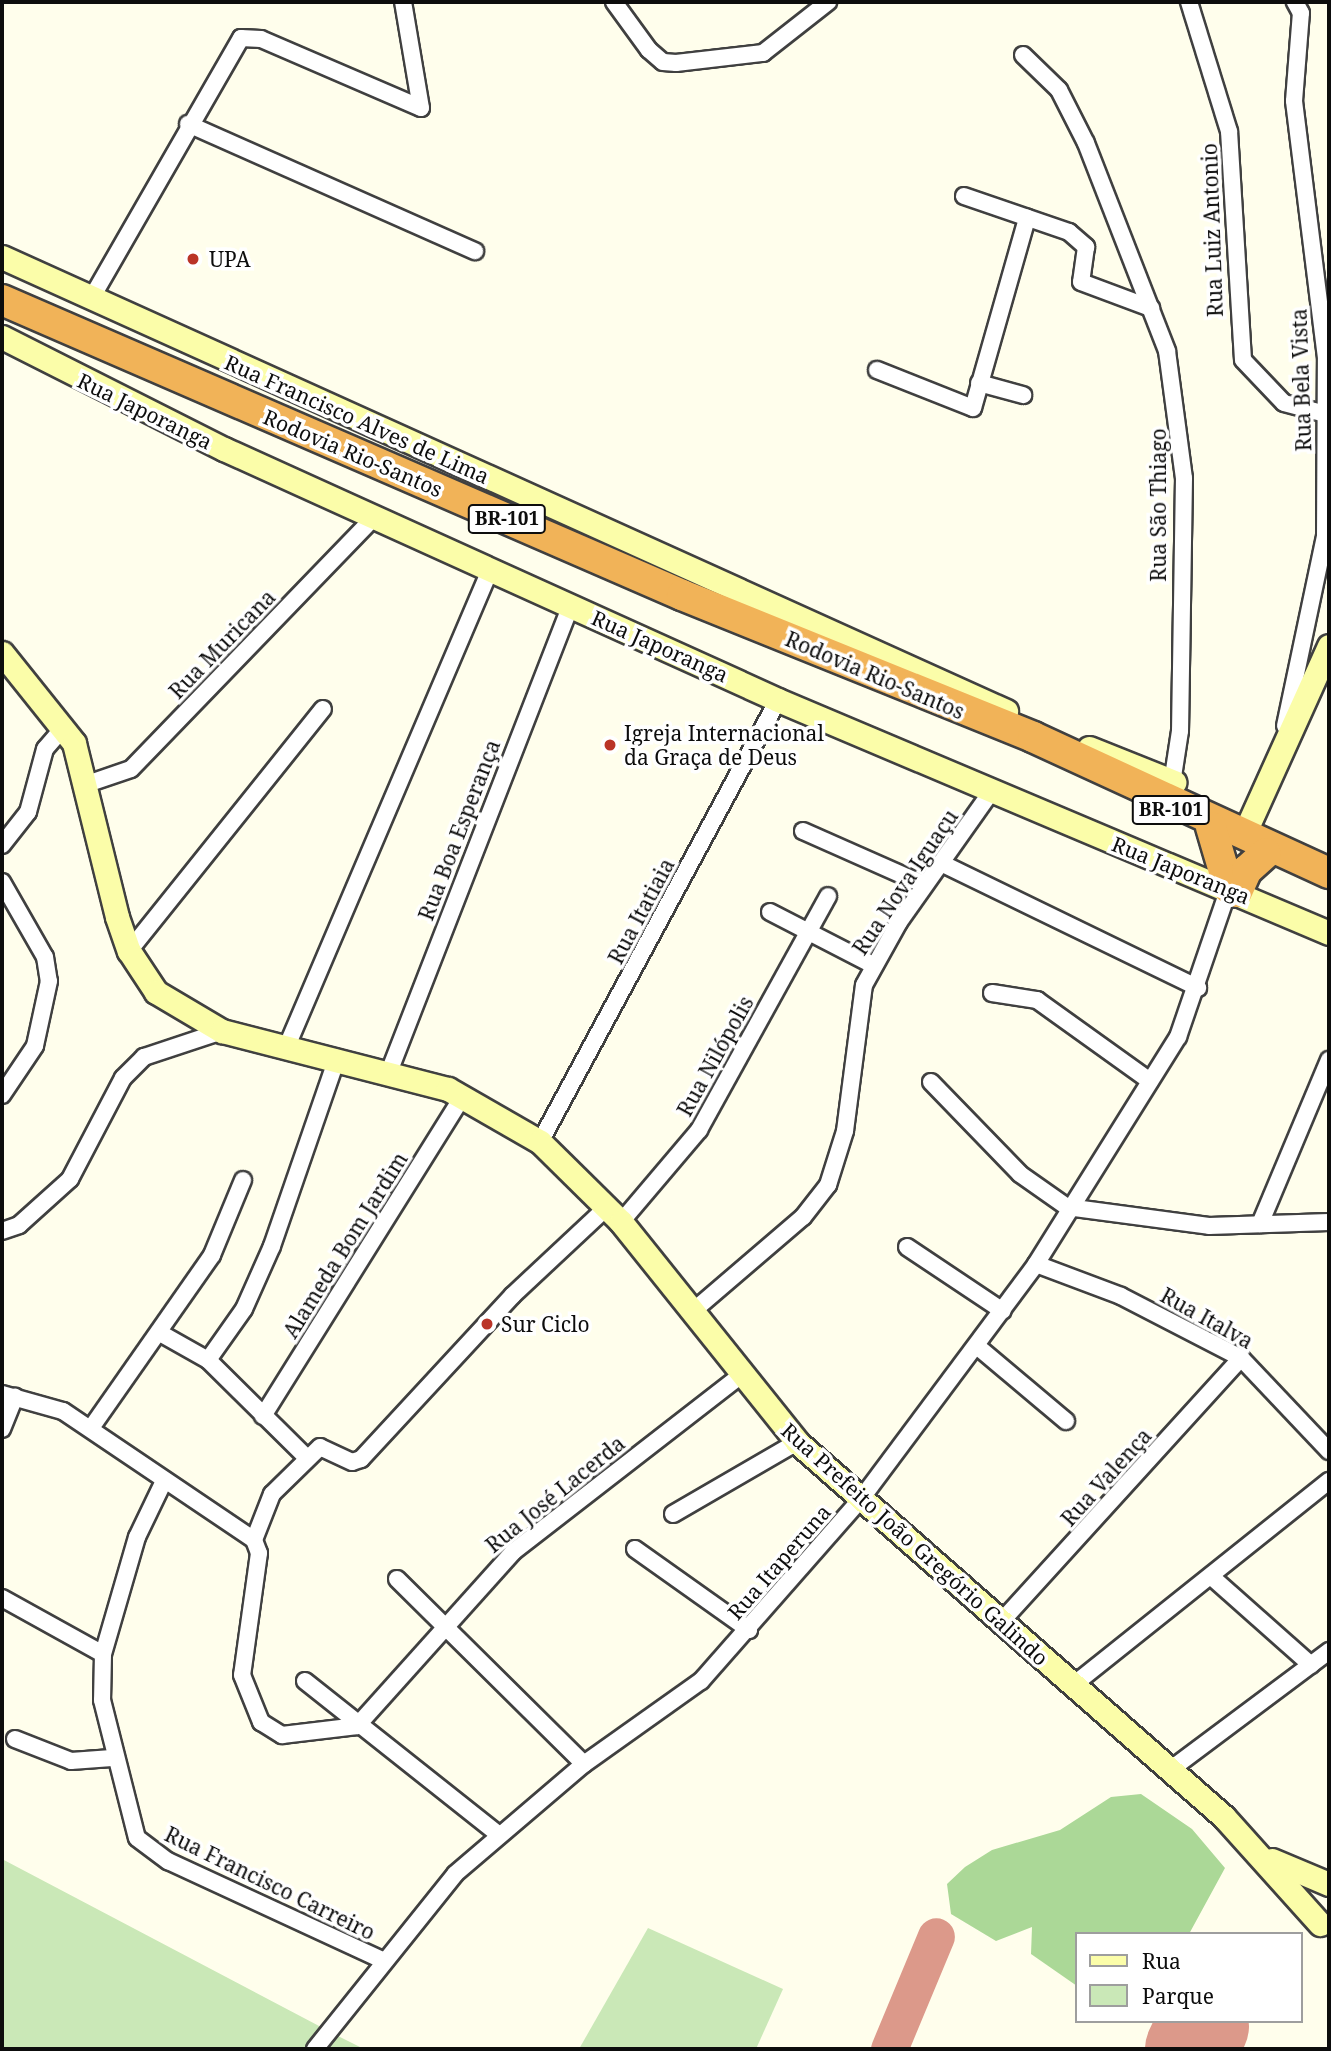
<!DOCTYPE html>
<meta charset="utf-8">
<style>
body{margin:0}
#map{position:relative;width:1331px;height:2051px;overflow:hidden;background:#fffeec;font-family:"Noto Serif",serif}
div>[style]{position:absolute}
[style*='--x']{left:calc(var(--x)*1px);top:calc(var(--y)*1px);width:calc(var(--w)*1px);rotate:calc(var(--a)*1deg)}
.green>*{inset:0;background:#cae8b7}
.forest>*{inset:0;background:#abd897}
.taxiway>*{height:37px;margin:-18.5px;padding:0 18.5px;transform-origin:18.5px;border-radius:18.5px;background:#dc998a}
.runway>*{height:93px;margin:-46.5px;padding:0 46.5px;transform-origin:46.5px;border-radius:46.5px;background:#dc998a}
.roads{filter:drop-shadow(2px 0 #404040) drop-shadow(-2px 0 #404040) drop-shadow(0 2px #404040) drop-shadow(0 -2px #404040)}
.street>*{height:16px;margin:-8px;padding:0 8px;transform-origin:8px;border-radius:8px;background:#fff}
.secondary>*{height:23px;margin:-11.5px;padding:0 11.5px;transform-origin:11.5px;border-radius:11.5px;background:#fbfda9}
.highway>*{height:30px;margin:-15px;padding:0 15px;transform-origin:15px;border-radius:15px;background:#f1b358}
.dots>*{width:19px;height:19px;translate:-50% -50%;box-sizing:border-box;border:4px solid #fff;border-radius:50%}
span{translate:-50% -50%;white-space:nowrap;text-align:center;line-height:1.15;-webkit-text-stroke:7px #fff;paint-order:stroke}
.shield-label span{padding:2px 5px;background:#fff;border:2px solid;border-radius:5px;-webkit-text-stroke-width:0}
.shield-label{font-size:19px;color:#0d0d0d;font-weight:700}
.street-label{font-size:21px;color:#0d0d0d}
.poi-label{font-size:21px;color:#0d0d0d}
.left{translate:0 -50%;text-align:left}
.frame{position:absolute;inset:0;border:4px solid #0d0d0d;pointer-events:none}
.legend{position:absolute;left:1075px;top:1932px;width:228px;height:91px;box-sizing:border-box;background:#fff;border:2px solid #9e9e9e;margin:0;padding:9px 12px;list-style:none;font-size:21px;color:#0d0d0d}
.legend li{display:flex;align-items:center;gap:14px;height:35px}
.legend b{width:35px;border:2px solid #9e9e9e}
</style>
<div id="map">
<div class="green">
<i style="clip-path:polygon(2px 1859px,340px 2037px,364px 2049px,2px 2049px)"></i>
<i style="clip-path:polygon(648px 1928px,783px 1989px,756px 2049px,579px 2049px)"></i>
</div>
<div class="forest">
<i style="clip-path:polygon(1141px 1794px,1192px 1829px,1225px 1868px,1189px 1934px,1077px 1934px,1077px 1986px,1031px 1954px,1032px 1927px,996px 1941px,951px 1914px,947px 1884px,965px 1867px,992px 1850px,1060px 1830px,1111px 1797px)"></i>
</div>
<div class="taxiway">
<i style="--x:889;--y:2049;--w:122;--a:-67.4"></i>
</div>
<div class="runway">
<i style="--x:1191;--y:2049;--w:26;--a:-65"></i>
</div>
<div class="roads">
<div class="street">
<i style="--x:614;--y:2;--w:59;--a:53.9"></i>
<i style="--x:649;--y:50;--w:18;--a:41"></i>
<i style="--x:663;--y:62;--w:13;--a:4"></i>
<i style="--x:676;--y:63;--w:88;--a:-6.6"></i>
<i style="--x:763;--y:53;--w:83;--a:-38.1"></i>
<i style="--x:1189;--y:2;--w:135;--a:72.8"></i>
<i style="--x:1229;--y:131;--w:229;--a:86.5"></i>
<i style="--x:1243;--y:360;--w:59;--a:46.4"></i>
<i style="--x:1284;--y:403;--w:43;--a:14.7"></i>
<i style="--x:1023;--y:55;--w:50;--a:44.2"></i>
<i style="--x:1059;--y:90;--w:59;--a:63"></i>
<i style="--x:1086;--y:143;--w:223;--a:68.7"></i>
<i style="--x:1167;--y:351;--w:128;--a:82.4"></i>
<i style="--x:1184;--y:478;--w:253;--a:90.9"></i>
<i style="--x:1180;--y:731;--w:60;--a:98.7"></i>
<i style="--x:188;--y:124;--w:314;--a:23.9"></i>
<i style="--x:964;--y:196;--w:111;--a:18.9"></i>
<i style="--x:1069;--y:232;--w:23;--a:41"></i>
<i style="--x:1086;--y:247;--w:35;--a:98"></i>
<i style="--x:1081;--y:282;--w:75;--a:20.4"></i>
<i style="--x:91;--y:299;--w:301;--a:-60.1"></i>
<i style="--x:241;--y:38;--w:20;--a:3"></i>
<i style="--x:261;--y:39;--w:174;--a:23.3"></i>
<i style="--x:421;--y:108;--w:108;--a:-99.6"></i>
<i style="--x:877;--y:370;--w:103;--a:21.6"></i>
<i style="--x:973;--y:408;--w:198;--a:-74.1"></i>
<i style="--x:979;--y:383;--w:46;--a:15.3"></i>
<i style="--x:1285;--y:726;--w:194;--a:-78.1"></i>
<i style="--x:1325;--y:536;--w:178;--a:-89.7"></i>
<i style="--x:1326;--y:358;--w:259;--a:-97.1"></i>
<i style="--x:1294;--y:101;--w:88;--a:-85.5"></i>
<i style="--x:1301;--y:13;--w:13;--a:-119"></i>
<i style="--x:87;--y:784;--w:46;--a:-18.8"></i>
<i style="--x:131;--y:769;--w:351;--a:-46"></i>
<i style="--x:803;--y:831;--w:133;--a:23.9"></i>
<i style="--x:2;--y:845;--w:42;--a:-51.8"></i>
<i style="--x:28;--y:812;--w:65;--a:-74.9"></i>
<i style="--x:45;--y:749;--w:29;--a:-49"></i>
<i style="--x:941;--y:863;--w:286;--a:25.9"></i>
<i style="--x:2;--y:882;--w:86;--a:60.2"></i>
<i style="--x:45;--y:957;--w:24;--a:81"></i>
<i style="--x:49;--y:981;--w:66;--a:102.2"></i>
<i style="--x:35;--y:1046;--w:59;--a:124"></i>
<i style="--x:770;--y:912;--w:116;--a:27.2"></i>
<i style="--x:129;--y:951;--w:310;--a:-51.3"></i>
<i style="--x:992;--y:993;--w:46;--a:8.8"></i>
<i style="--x:1037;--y:1000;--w:139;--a:35.6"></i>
<i style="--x:287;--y:1046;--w:520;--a:-66.89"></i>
<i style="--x:389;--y:1072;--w:501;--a:-68.71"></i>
<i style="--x:931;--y:1082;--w:128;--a:45.9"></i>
<i style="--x:1020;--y:1174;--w:57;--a:35.1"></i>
<i style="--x:1067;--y:1207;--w:143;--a:7.6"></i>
<i style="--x:1209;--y:1226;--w:120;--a:-1.9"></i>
<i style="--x:540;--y:1142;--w:502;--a:-61.7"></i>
<i style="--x:607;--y:1207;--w:129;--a:136.9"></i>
<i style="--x:513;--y:1295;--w:224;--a:132.8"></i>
<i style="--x:361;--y:1459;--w:9;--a:162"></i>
<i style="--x:352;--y:1462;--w:35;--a:-155"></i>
<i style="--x:320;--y:1447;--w:67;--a:135.6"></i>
<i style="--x:272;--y:1494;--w:49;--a:111.4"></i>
<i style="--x:254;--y:1540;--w:14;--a:69"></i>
<i style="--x:259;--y:1553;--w:123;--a:97.9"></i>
<i style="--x:242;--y:1675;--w:51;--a:68"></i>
<i style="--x:261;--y:1722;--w:25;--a:32"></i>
<i style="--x:282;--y:1735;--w:76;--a:-6.8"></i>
<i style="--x:357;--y:1726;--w:234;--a:-48.1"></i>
<i style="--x:513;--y:1552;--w:289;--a:-37.8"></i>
<i style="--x:621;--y:1222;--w:121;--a:-49.7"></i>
<i style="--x:699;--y:1130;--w:267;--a:-61.1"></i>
<i style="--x:1260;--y:1224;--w:178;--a:-67.2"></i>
<i style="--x:2;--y:1231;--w:18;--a:-19"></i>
<i style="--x:19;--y:1225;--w:69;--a:-42"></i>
<i style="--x:70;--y:1179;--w:114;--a:-62.3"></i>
<i style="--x:123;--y:1078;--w:30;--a:-45"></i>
<i style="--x:144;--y:1057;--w:82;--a:-18.4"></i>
<i style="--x:907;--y:1247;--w:115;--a:33.7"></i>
<i style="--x:1036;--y:1264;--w:91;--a:20.6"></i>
<i style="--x:1121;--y:1296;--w:135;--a:27.3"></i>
<i style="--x:1241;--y:1358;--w:128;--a:46.6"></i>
<i style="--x:692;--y:1312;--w:146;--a:-40.6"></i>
<i style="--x:803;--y:1217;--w:41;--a:-52"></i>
<i style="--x:828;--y:1185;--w:57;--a:-72.5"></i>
<i style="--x:845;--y:1131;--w:147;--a:-82.6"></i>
<i style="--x:864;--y:985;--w:72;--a:-60.9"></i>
<i style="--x:899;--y:922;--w:159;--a:-54.7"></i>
<i style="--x:160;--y:1333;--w:55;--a:29.4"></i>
<i style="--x:208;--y:1360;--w:136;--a:44.7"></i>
<i style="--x:978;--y:1347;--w:115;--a:40.1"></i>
<i style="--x:208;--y:1360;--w:62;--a:-54.8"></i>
<i style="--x:244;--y:1309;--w:69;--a:-66"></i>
<i style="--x:272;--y:1246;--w:199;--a:-70.9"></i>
<i style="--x:2;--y:1394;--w:63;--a:15.6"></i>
<i style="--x:63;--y:1411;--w:230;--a:34"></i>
<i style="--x:263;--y:1416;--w:377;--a:-58"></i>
<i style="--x:91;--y:1428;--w:211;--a:-55"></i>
<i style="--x:212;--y:1255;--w:81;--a:-67.5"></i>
<i style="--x:2;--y:1429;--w:35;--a:-68"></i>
<i style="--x:164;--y:1481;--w:62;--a:115.7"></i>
<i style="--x:137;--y:1537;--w:122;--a:106.2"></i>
<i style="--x:103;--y:1654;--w:46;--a:91.2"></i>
<i style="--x:102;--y:1700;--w:142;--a:75.8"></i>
<i style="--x:137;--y:1838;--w:39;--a:37"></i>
<i style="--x:168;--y:1861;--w:236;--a:24.8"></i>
<i style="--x:673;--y:1514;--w:143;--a:-30.1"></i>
<i style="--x:635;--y:1549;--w:140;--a:35.4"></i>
<i style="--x:1213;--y:1578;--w:131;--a:41.6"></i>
<i style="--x:397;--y:1579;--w:263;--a:44.7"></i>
<i style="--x:2;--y:1598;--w:115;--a:29"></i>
<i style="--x:1000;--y:1623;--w:358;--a:-47.7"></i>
<i style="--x:305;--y:1681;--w:245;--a:38.4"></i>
<i style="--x:1072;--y:1686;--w:329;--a:-38.6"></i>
<i style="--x:15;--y:1739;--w:60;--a:21.4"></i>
<i style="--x:71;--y:1761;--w:41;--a:-4.2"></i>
<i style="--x:1170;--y:1770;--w:199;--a:-36.8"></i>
<i style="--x:315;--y:2049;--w:224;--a:-51.3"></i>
<i style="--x:455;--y:1874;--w:170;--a:-40.5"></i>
<i style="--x:584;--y:1764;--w:143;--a:-35.4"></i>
<i style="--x:701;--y:1681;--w:242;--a:-48.7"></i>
<i style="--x:861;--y:1499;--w:293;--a:-53.3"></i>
<i style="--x:1036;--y:1264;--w:268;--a:-58"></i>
<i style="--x:1178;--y:1037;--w:157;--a:-71.1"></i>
</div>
<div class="secondary">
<i style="--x:2;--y:257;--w:1102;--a:24.33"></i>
<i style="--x:2;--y:337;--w:249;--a:26.8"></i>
<i style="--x:224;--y:449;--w:608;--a:24.37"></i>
<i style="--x:778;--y:700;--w:598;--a:22.92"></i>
<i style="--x:2;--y:653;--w:115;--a:51.3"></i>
<i style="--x:74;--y:743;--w:179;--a:76.1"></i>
<i style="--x:117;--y:917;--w:36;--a:71"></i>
<i style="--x:129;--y:951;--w:49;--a:56.6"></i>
<i style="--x:156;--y:992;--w:77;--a:30.6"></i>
<i style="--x:222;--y:1031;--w:233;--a:14.4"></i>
<i style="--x:448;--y:1089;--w:106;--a:29.9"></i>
<i style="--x:540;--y:1142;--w:114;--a:44.6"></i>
<i style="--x:621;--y:1222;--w:282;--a:51.3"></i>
<i style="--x:797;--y:1442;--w:568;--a:41.29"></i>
<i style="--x:1224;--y:1817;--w:144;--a:48.1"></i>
<i style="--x:1089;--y:748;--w:92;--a:21.8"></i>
<i style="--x:1245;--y:832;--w:204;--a:-65.7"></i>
<i style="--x:1272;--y:1860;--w:62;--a:22.8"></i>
</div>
<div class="highway">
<i style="--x:2;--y:300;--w:741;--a:23.45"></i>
<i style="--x:682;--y:595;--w:379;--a:22"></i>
<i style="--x:1033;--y:737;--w:326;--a:24.7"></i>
<i style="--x:1211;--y:827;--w:64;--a:73.6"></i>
<i style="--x:1237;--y:892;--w:24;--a:-66"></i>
<i style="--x:1247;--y:870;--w:25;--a:-42"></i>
</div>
</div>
<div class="dots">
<i style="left:193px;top:259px;background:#ba3427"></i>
<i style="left:610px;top:745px;background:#ba3427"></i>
<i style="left:487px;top:1324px;background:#ba3427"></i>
</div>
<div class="shield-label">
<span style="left:507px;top:519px">BR-101</span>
<span style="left:1171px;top:810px">BR-101</span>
</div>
<div class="street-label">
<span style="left:1212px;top:230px;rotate:-92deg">Rua Luiz Antonio</span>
<span style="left:1301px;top:380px;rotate:-92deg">Rua Bela Vista</span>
<span style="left:145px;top:411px;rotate:26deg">Rua Japoranga</span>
<span style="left:357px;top:419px;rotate:24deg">Rua Francisco Alves de Lima</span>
<span style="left:353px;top:453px;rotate:23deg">Rodovia Rio-Santos</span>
<span style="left:1158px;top:505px;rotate:-90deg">Rua São Thiago</span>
<span style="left:222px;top:644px;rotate:-46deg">Rua Muricana</span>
<span style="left:660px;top:646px;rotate:24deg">Rua Japoranga</span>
<span style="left:875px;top:675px;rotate:23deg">Rodovia Rio-Santos</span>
<span style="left:459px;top:830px;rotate:-69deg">Rua Boa Esperança</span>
<span style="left:1181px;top:870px;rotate:22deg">Rua Japoranga</span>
<span style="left:905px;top:882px;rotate:-56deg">Rua Nova Iguaçu</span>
<span style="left:641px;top:911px;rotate:-62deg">Rua Itatiaia</span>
<span style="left:715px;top:1056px;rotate:-61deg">Rua Nilópolis</span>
<span style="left:345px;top:1245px;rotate:-58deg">Alameda Bom Jardim</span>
<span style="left:1207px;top:1318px;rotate:29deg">Rua Italva</span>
<span style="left:1106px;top:1477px;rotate:-48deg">Rua Valença</span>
<span style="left:555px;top:1494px;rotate:-39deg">Rua José Lacerda</span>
<span style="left:915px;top:1544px;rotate:42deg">Rua Prefeito João Gregório Galindo</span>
<span style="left:779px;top:1562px;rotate:-49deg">Rua Itaperuna</span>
<span style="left:270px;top:1883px;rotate:26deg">Rua Francisco Carreiro</span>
</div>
<div class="poi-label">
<span class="left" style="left:209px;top:259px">UPA</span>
<span class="left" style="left:624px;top:745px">Igreja Internacional<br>da Graça de Deus</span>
<span class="left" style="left:501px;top:1324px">Sur Ciclo</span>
</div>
<div class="frame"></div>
<ul class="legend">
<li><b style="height:9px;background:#fbfda9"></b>Rua</li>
<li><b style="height:19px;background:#cae8b7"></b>Parque</li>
</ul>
</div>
